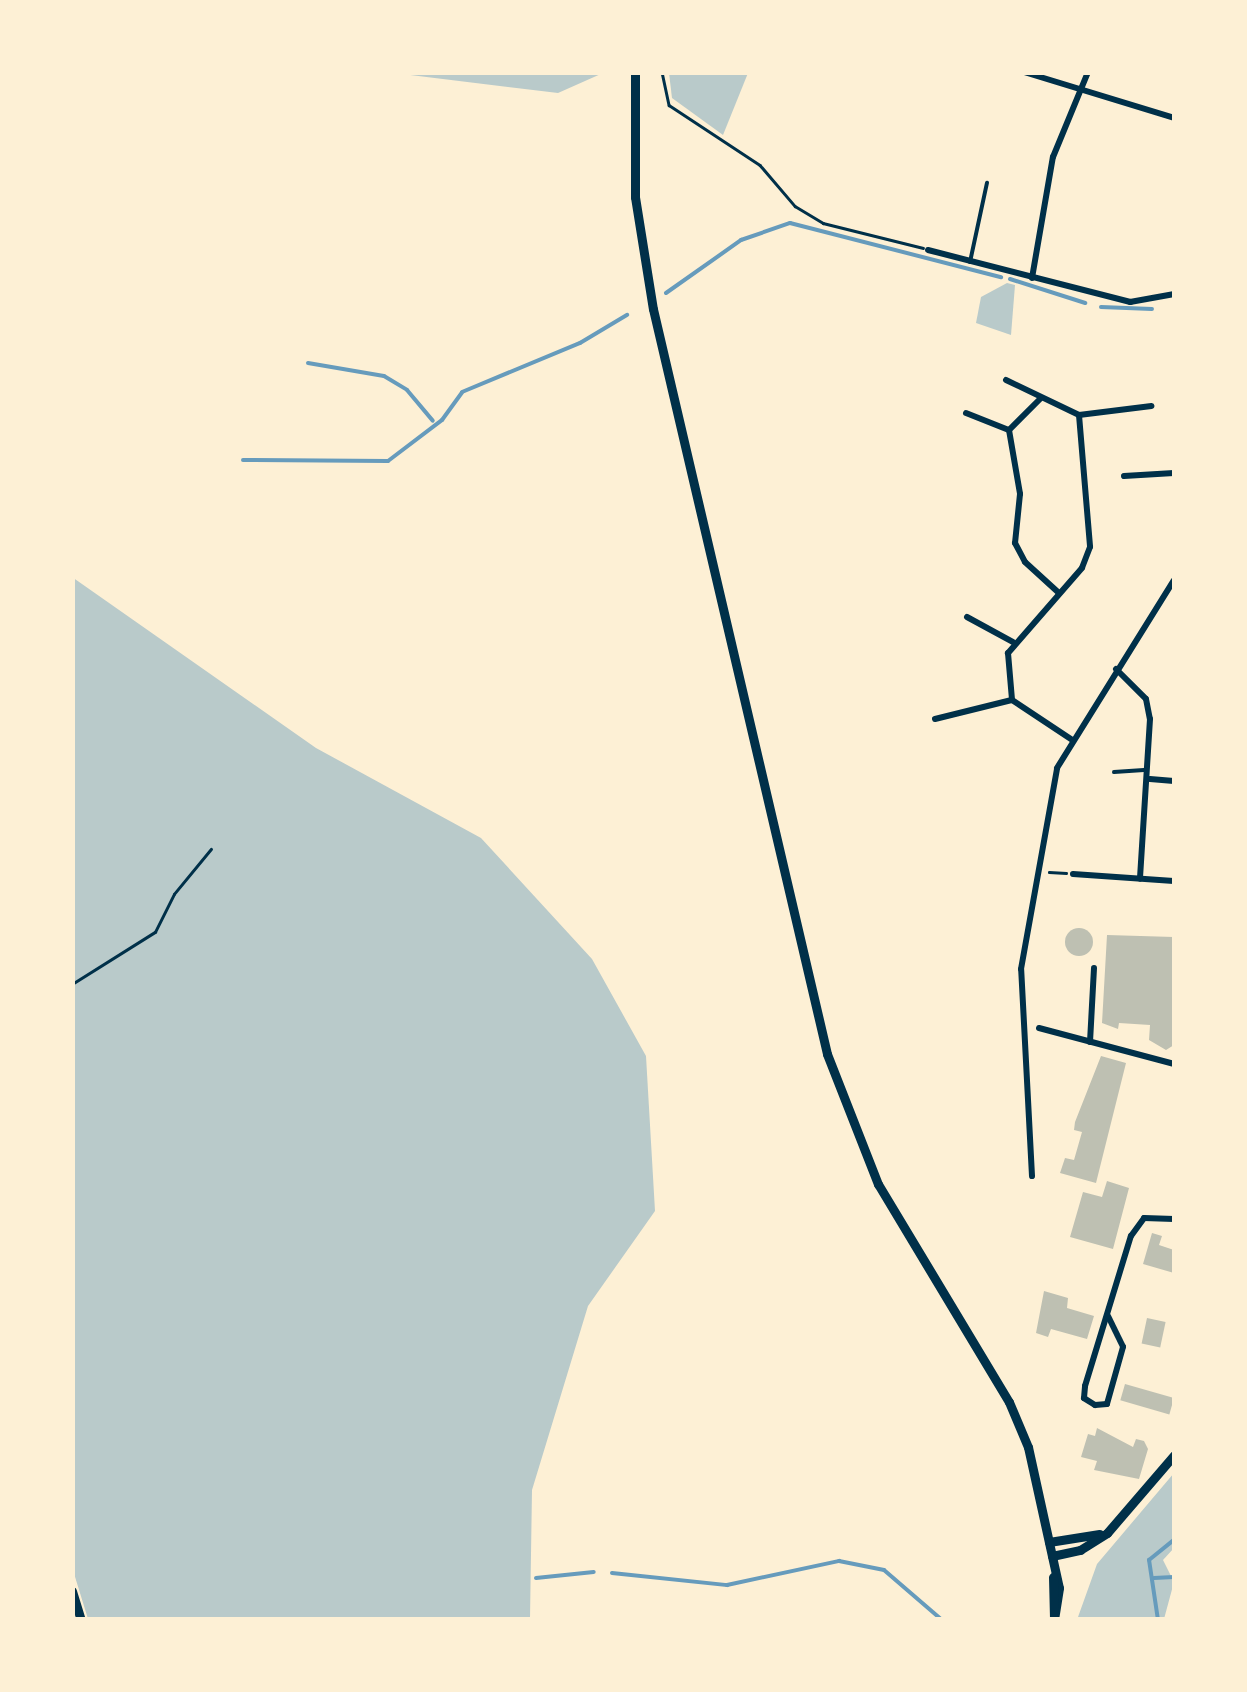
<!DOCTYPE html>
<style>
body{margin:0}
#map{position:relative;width:1247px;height:1692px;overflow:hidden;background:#fdf0d5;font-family:"Golos Text",sans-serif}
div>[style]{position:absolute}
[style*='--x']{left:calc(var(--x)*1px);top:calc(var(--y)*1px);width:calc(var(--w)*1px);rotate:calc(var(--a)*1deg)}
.green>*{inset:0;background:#b9caca}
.stream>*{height:4px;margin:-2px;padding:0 2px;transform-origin:2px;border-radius:2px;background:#669bbc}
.building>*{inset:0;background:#bec0b2;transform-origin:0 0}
.round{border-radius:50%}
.path>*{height:2.5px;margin:-1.25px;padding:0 1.25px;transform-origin:1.25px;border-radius:1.25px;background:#003049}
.service>*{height:4px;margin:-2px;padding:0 2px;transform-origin:2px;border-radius:2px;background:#003049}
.minor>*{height:6px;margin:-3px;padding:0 3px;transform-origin:3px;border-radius:3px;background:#003049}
.tertiary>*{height:9px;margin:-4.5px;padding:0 4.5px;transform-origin:4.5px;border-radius:4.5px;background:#003049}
.secondary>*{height:9px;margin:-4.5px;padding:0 4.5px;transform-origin:4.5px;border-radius:4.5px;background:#003049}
span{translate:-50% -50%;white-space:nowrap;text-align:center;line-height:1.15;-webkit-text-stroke:10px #fdf0d5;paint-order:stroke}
.frame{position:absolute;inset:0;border:75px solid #fdf0d5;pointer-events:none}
</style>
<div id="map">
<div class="green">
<i style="clip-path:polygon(394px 73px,603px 73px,558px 93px)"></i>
<i style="clip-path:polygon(669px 73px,748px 73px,723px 135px,672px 98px)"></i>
<i style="clip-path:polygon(1007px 283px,1015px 285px,1011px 335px,976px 323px,981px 297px)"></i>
<i style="clip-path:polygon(72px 577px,316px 748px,481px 838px,592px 959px,646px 1056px,655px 1211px,588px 1306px,532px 1490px,530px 1619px,88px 1619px,72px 1567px)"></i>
<i style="clip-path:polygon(1174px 1473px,1174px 1548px,1163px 1560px,1174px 1582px,1164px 1619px,1062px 1619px,1078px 1617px,1097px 1564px)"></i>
</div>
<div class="stream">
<i style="--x:1010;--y:279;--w:79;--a:17.7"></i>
<i style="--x:666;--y:293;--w:92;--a:-35.2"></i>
<i style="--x:741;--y:240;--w:52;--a:-19.1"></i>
<i style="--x:790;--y:223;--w:218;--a:14.4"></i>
<i style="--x:1101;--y:307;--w:51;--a:2.2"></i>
<i style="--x:308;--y:363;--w:77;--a:9.7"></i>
<i style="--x:384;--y:376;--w:27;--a:31"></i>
<i style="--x:407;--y:390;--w:40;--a:50"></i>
<i style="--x:243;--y:460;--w:145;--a:0.4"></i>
<i style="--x:388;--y:461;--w:68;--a:-37.2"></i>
<i style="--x:442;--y:420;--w:34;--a:-54"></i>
<i style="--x:462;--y:392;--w:128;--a:-22.6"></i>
<i style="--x:580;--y:343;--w:55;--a:-30.8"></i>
<i style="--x:612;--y:1573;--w:116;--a:6"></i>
<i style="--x:727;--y:1585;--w:115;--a:-12.1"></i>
<i style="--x:839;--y:1561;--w:46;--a:11.3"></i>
<i style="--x:884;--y:1570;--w:77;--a:40.8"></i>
<i style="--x:536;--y:1578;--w:58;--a:-5.9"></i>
<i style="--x:1154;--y:1578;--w:20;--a:-3"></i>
<i style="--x:1158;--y:1620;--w:61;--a:-98.5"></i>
<i style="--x:1149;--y:1560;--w:32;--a:-39"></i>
</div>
<div class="building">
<i class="round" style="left:1065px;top:928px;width:28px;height:28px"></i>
<i style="clip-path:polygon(1107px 935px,1174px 937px,1174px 1045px,1166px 1050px,1149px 1040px,1150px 1025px,1119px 1023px,1118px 1029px,1102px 1023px)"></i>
<i style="clip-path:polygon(1101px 1056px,1126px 1063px,1096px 1183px,1060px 1173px,1065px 1158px,1074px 1160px,1082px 1132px,1074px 1130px,1075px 1122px)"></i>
<i style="clip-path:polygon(1107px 1181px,1129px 1188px,1113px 1249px,1070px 1237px,1083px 1192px,1102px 1197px)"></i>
<i style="clip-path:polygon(1152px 1233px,1162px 1236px,1159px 1245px,1174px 1250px,1174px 1273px,1143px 1264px)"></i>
<i style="clip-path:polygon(1044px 1291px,1068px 1298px,1067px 1308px,1094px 1316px,1087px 1339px,1051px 1329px,1048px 1337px,1036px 1333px)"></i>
<i style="left:1147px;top:1318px;width:19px;height:26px;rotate:12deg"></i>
<i style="left:1125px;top:1384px;width:51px;height:17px;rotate:16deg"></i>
<i style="clip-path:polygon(1097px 1428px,1133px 1447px,1136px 1439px,1144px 1441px,1148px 1449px,1139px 1479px,1094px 1470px,1097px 1461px,1081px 1457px,1088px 1434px,1095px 1436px)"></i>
</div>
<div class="path">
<i style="--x:662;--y:72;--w:34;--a:78"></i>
<i style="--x:669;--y:105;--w:109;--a:33.4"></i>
<i style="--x:760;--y:165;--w:54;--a:49.5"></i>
<i style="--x:795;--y:206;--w:33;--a:31"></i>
<i style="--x:823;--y:223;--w:103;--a:14"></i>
<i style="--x:1049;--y:872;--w:17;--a:3"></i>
<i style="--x:72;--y:984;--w:98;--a:-32.1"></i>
<i style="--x:155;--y:932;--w:42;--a:-63.4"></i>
<i style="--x:174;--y:894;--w:58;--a:-50.6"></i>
</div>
<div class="service">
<i style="--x:970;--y:262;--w:81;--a:-77.9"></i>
<i style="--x:1114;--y:772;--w:30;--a:-4"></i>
</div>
<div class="minor">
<i style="--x:1024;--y:72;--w:157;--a:17"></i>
<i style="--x:928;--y:250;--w:209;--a:14.4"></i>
<i style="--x:1130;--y:302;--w:45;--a:-10.3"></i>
<i style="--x:1032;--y:278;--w:123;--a:-80.2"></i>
<i style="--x:1053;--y:157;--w:92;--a:-67.6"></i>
<i style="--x:1006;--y:380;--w:81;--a:25.6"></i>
<i style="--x:1079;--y:415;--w:132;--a:85.2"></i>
<i style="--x:1090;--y:547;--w:22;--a:111"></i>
<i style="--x:1082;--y:568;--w:113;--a:131"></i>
<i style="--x:1008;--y:653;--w:47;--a:85.1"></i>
<i style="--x:1041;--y:398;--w:45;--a:135"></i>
<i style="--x:1009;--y:430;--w:65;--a:80.2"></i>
<i style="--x:1020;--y:494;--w:49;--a:95.8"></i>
<i style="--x:1015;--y:543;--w:21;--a:62"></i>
<i style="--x:1025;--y:562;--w:46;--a:42.4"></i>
<i style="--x:966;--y:413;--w:46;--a:21.6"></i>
<i style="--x:1079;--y:415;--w:73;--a:-7.1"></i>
<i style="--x:1124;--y:476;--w:50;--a:-3.4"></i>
<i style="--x:967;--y:617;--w:52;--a:28.5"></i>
<i style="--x:1116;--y:669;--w:42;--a:45"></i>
<i style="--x:1146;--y:699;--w:20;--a:79"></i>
<i style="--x:1150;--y:719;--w:160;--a:93.6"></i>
<i style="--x:935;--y:719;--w:79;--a:-13.9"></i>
<i style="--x:1012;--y:700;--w:71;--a:33.5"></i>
<i style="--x:1150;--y:779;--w:24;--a:5"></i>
<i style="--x:1073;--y:874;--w:101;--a:4"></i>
<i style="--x:1039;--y:1028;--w:140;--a:14.9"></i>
<i style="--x:1090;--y:1042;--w:74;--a:-86.9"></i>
<i style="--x:1032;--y:1176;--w:207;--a:-93"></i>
<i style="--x:1021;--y:969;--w:204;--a:-79.8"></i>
<i style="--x:1057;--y:768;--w:221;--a:-58.1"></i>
<i style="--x:1108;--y:1316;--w:34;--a:64"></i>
<i style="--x:1123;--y:1347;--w:59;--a:105.7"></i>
<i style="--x:1107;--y:1404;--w:12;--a:175"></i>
<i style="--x:1095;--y:1405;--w:13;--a:-148"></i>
<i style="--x:1084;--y:1398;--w:12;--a:-85"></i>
<i style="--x:1085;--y:1386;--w:157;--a:-73"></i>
<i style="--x:1131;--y:1236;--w:22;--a:-54"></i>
<i style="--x:1144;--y:1218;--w:30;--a:2"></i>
</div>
<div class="tertiary">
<i style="--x:1049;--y:1542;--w:51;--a:-9.1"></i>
<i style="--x:1052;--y:1556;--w:29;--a:-12"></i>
<i style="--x:1080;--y:1550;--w:32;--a:-32"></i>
<i style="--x:1107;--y:1533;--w:103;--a:-49.3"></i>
<i style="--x:72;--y:1591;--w:30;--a:73"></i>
</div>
<div class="secondary">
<i style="--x:635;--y:72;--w:125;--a:90"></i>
<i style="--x:635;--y:197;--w:113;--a:80.9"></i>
<i style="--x:653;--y:309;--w:765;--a:76.85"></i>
<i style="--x:827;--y:1054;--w:140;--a:68.6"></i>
<i style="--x:878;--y:1184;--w:254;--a:59"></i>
<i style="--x:1009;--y:1402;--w:49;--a:67.1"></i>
<i style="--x:1028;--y:1447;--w:144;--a:77.6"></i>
<i style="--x:1059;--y:1588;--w:32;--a:99"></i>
<i style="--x:1053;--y:1577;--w:40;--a:88.6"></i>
</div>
<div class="frame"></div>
</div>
